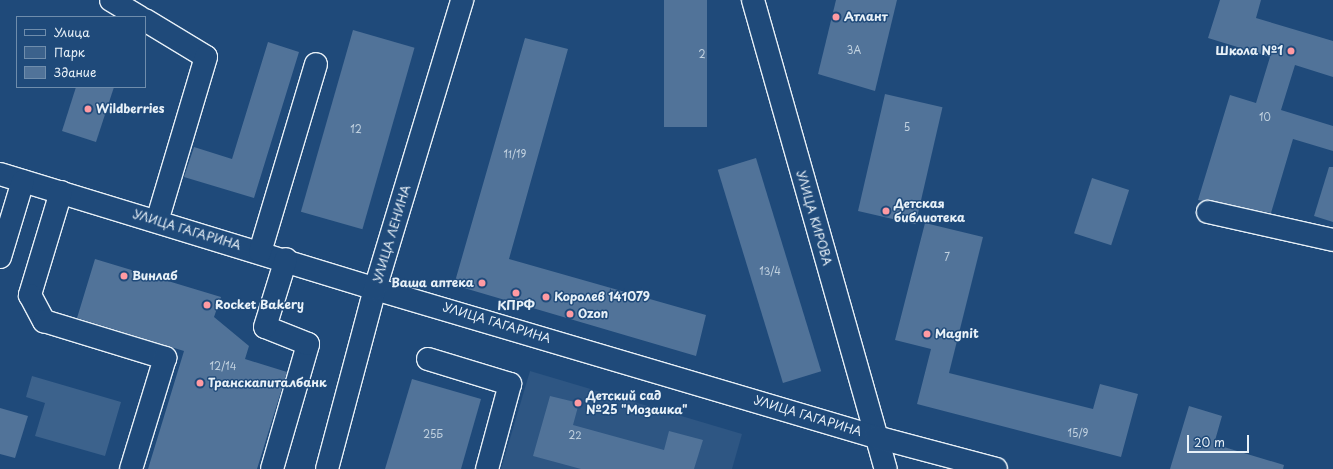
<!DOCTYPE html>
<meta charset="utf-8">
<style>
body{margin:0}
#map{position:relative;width:1333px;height:469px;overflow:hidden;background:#1f4a7a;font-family:"Playpen Sans",sans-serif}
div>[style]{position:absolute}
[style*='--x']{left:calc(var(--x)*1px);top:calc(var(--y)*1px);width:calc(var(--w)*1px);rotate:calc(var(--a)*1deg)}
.built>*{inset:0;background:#2e5683}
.green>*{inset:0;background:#3c628c}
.building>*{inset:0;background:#517399;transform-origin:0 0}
.roads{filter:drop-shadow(1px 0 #e8f1f8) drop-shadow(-1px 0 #e8f1f8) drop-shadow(0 1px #e8f1f8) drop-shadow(0 -1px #e8f1f8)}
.minor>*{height:22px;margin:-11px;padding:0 11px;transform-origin:11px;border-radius:11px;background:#1f4a7a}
.major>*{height:22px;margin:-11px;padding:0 11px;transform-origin:11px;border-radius:11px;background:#1f4a7a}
.dots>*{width:11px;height:11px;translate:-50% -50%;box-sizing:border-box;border:2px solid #1f4a7a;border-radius:50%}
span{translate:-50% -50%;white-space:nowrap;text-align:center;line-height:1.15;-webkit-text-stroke:3px #1f4a7a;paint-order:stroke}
.number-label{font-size:10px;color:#c2d2e0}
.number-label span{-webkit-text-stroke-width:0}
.poi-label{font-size:12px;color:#e8f1f8;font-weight:700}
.left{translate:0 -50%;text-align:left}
.right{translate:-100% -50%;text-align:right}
.street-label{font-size:12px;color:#e8f1f8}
.legend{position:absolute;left:16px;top:16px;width:130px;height:72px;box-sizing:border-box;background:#1f4a7a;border:1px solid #6f8dac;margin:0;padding:5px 7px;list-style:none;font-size:12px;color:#e8f1f8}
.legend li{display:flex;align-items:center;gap:8px;height:20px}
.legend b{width:20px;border:1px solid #6f8dac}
.scale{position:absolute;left:1187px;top:435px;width:62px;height:18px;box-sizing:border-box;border:2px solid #e8f1f8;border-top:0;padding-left:5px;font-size:12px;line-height:14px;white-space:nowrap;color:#e8f1f8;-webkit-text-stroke:3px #1f4a7a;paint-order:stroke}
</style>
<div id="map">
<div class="built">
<i style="clip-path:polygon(530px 371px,742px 434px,732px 469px,501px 469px)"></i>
</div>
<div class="green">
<i style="clip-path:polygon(32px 376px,121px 402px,105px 456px,35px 436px,45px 403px,26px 397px)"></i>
</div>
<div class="building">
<i style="left:664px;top:0;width:43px;height:127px"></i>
<i style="clip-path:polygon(836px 0,897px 0,875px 91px,818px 74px)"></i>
<i style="clip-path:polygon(1220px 0,1261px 0,1256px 18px,1333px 41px,1333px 77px,1295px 65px,1281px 110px,1333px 126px,1333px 151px,1293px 139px,1271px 213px,1198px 200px,1230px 95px,1256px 103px,1270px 57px,1208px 38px)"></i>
<i style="left:353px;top:30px;width:64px;height:189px;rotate:16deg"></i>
<i style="clip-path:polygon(525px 38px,568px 49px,509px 259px,706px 315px,696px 356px,454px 285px)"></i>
<i style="clip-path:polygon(268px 42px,299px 52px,254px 198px,184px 177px,194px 147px,232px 159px)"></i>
<i style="clip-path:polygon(76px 87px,114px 87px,96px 142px,62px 131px)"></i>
<i style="left:885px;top:94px;width:59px;height:120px;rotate:13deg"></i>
<i style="left:756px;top:158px;width:223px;height:40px;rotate:73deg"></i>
<i style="clip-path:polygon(1329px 167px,1333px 167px,1333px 222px,1314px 216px)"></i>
<i style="left:1092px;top:178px;width:39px;height:58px;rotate:18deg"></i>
<i style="clip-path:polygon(925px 223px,983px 237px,949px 373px,1093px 409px,1100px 384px,1138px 394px,1121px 457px,917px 404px,931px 349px,895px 340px)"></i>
<i style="clip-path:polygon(95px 259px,221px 297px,214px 317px,249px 346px,245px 359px,287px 372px,257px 469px,148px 469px,184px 351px,77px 318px)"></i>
<i style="clip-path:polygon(412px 379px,481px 399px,461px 469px,385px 469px)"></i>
<i style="clip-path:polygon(550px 396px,579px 403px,573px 425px,664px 450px,669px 431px,703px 440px,694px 469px,581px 469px,533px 456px)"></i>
<i style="clip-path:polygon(1189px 406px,1222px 416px,1214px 444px,1284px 465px,1283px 469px,1170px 469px)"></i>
<i style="clip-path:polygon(0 408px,28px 416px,15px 458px,0 454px)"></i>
</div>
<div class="roads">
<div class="minor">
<i style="--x:111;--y:0;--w:33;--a:31"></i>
<i style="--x:753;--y:0;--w:487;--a:74.2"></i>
<i style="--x:145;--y:20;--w:71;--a:31.2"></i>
<i style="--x:206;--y:57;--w:171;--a:106.6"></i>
<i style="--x:0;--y:174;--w:392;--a:17"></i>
<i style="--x:375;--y:289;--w:522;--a:16.46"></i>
<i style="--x:876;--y:437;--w:124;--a:14.9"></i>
<i style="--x:61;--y:192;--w:108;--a:106.8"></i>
<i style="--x:30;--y:295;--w:30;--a:62"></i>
<i style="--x:44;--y:321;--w:127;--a:17"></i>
<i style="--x:165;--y:358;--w:116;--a:107"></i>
<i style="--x:1208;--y:212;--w:128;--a:12.6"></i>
<i style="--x:260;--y:252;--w:196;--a:-73.4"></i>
<i style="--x:0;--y:257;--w:79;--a:-73.2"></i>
<i style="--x:428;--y:359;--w:86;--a:17"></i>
<i style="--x:510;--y:384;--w:88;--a:105.1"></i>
<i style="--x:272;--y:469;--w:130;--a:-73.9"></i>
<i style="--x:308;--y:344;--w:46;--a:-158.4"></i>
<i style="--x:265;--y:327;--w:71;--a:-72.8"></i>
</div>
<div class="major">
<i style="--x:327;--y:469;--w:186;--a:-75.1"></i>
<i style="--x:375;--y:289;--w:302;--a:-73.2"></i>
</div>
</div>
<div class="dots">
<i style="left:836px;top:17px;background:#ff9aa2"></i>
<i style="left:1291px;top:51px;background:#ff9aa2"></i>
<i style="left:88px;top:109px;background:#ff9aa2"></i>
<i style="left:886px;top:211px;background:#ff9aa2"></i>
<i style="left:124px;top:276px;background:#ff9aa2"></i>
<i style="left:482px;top:283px;background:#ff9aa2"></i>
<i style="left:516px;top:293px;background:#ff9aa2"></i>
<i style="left:546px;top:297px;background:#ff9aa2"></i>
<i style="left:207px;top:305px;background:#ff9aa2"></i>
<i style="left:570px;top:314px;background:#ff9aa2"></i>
<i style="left:927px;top:334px;background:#ff9aa2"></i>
<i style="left:200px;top:383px;background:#ff9aa2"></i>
<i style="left:578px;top:403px;background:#ff9aa2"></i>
</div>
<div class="number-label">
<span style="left:854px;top:50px">3А</span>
<span style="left:702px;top:54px">2</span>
<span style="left:1265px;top:117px">10</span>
<span style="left:907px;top:127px">5</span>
<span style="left:356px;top:129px">12</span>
<span style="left:515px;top:154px">11/19</span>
<span style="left:947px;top:257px">7</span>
<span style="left:770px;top:271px">13/4</span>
<span style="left:223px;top:366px">12/14</span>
<span style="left:1078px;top:433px">15/9</span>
<span style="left:433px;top:434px">25Б</span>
<span style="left:575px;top:435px">22</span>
</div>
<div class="poi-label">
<span class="left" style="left:844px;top:17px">Атлант</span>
<span class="right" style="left:1283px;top:51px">Школа №1</span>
<span class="left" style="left:96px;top:109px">Wildberries</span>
<span class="left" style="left:894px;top:211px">Детская<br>библиотека</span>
<span class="left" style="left:132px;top:276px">Винлаб</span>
<span class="right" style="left:474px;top:283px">Ваша аптека</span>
<span class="left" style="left:554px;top:297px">Королев 141079</span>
<span class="left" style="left:215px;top:305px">Rocket Bakery</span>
<span style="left:516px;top:306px">КПРФ</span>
<span class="left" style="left:578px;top:314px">Ozon</span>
<span class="left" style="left:935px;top:334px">Magnit</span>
<span class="left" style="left:208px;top:383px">Транскапиталбанк</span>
<span class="left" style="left:586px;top:403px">Детский сад<br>№25 "Мозаика"</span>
</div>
<div class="street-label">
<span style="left:814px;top:218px;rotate:74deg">УЛИЦА КИРОВА</span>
<span style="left:187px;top:230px;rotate:17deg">УЛИЦА ГАГАРИНА</span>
<span style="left:392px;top:234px;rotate:-73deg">УЛИЦА ЛЕНИНА</span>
<span style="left:497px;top:323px;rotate:17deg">УЛИЦА ГАГАРИНА</span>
<span style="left:808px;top:416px;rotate:17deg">УЛИЦА ГАГАРИНА</span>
</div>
<ul class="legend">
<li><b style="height:5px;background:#1f4a7a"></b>Улица</li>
<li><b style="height:11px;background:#3c628c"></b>Парк</li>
<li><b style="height:11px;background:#517399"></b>Здание</li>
</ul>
<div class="scale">20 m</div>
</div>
